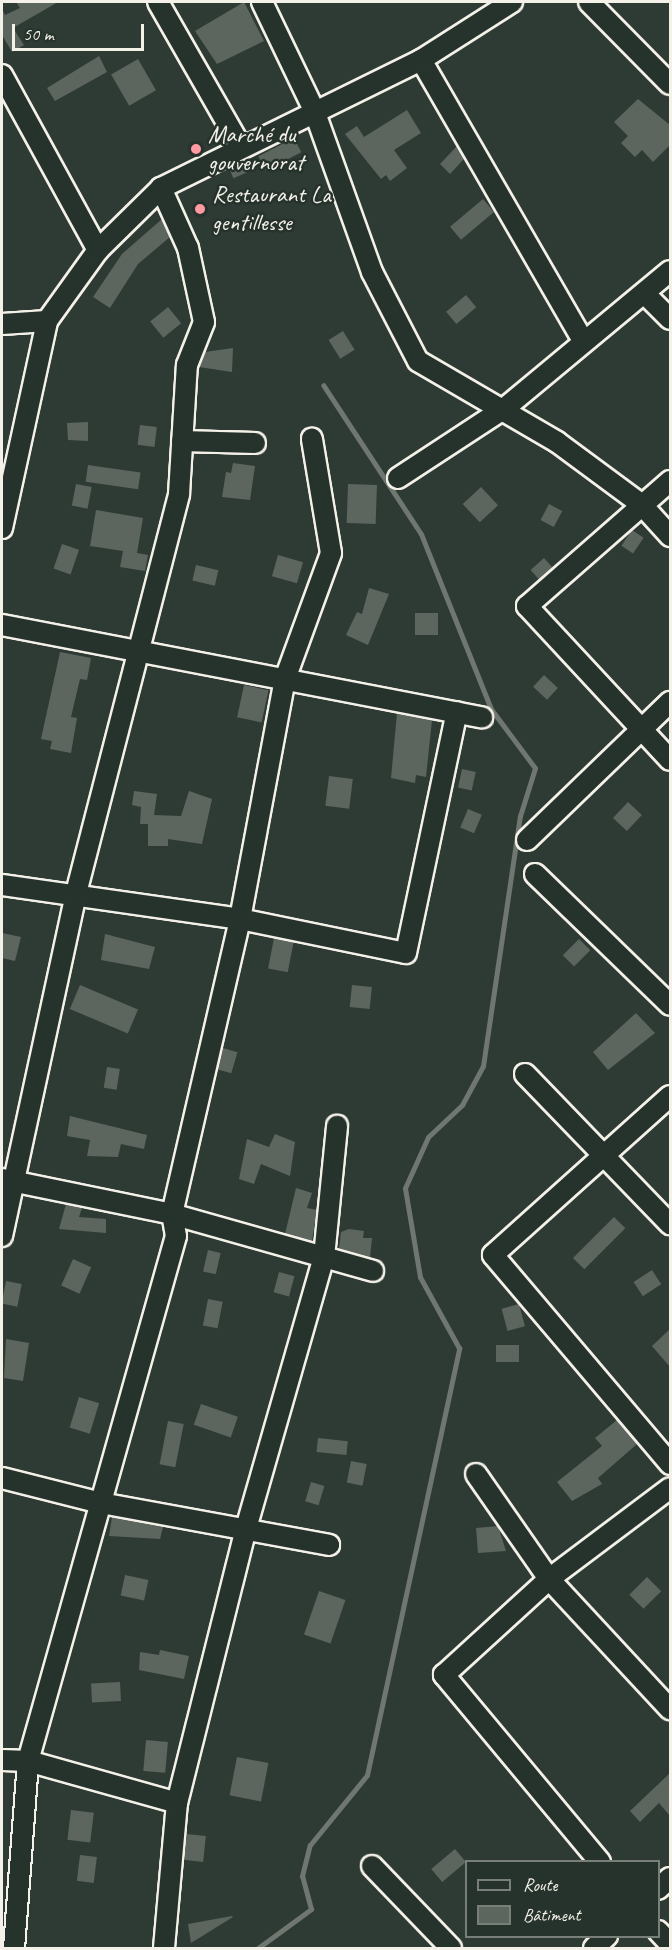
<!DOCTYPE html>
<meta charset="utf-8">
<style>
body{margin:0}
#map{position:relative;width:672px;height:1950px;overflow:hidden;background:#2e3b34;font-family:Caveat,sans-serif}
div>[style]{position:absolute}
[style*='--x']{left:calc(var(--x)*1px);top:calc(var(--y)*1px);width:calc(var(--w)*1px);rotate:calc(var(--a)*1deg)}
.stream>*{height:5px;margin:-2.5px;padding:0 2.5px;transform-origin:2.5px;border-radius:2.5px;background:#6f7770}
.building>*{inset:0;background:#5c655e;transform-origin:0 0}
.roads{filter:drop-shadow(2px 0 #f4f1e8) drop-shadow(-2px 0 #f4f1e8) drop-shadow(0 2px #f4f1e8) drop-shadow(0 -2px #f4f1e8)}
.minor>*{height:20px;margin:-10px;padding:0 10px;transform-origin:10px;border-radius:10px;background:#26332d}
.dots>*{width:16px;height:16px;translate:-50% -50%;box-sizing:border-box;border:3px solid #26332d;border-radius:50%}
span{translate:-50% -50%;white-space:nowrap;text-align:center;line-height:1.15;-webkit-text-stroke:5px #26332d;paint-order:stroke}
.poi-label{font-size:24px;color:#f4f1e8}
.left{translate:0 -50%;text-align:left}
.frame{position:absolute;inset:0;border:3px solid #f4f1e8;pointer-events:none}
.legend{position:absolute;left:465px;top:1860px;width:195px;height:78px;box-sizing:border-box;background:#26332d;border:2px solid #787f78;margin:0;padding:8px 10px;list-style:none;font-size:18px;color:#f4f1e8}
.legend li{display:flex;align-items:center;gap:12px;height:30px}
.legend b{width:30px;border:2px solid #787f78}
.scale{position:absolute;left:12px;top:24px;width:132px;height:27px;box-sizing:border-box;border:3px solid #f4f1e8;border-top:0;padding-left:8px;font-size:18px;line-height:21px;white-space:nowrap;color:#f4f1e8;-webkit-text-stroke:4px #26332d;paint-order:stroke}
</style>
<div id="map">
<div class="stream">
<i style="--x:258;--y:1948;--w:66;--a:-36.3"></i>
<i style="--x:311;--y:1909;--w:34;--a:-105"></i>
<i style="--x:302;--y:1876;--w:32;--a:-76"></i>
<i style="--x:310;--y:1845;--w:90;--a:-50.8"></i>
<i style="--x:367;--y:1775;--w:437;--a:-77.8"></i>
<i style="--x:459;--y:1348;--w:81;--a:-118.8"></i>
<i style="--x:420;--y:1277;--w:90;--a:-99.6"></i>
<i style="--x:405;--y:1188;--w:56;--a:-65.7"></i>
<i style="--x:428;--y:1137;--w:47;--a:-43.3"></i>
<i style="--x:462;--y:1105;--w:44;--a:-61.7"></i>
<i style="--x:483;--y:1066;--w:253;--a:-81.6"></i>
<i style="--x:520;--y:816;--w:50;--a:-72.6"></i>
<i style="--x:535;--y:768;--w:74;--a:-126.7"></i>
<i style="--x:491;--y:709;--w:188;--a:-111.8"></i>
<i style="--x:421;--y:534;--w:178;--a:-123.3"></i>
</div>
<div class="building">
<i style="clip-path:polygon(16px 2px,58px 2px,13px 28px,24px 45px,12px 52px,2px 35px,2px 9px,5px 15px,20px 8px)"></i>
<i style="clip-path:polygon(244px 2px,264px 41px,217px 64px,195px 31px)"></i>
<i style="clip-path:polygon(99px 56px,107px 72px,55px 101px,47px 88px)"></i>
<i style="left:138px;top:59px;width:36px;height:31px;rotate:60deg"></i>
<i style="clip-path:polygon(638px 99px,670px 125px,670px 145px,653px 162px,642px 150px,635px 157px,621px 143px,628px 136px,614px 122px)"></i>
<i style="clip-path:polygon(407px 110px,421px 133px,394px 150px,407px 168px,390px 181px,386px 175px,381px 179px,345px 134px,357px 126px,364px 137px)"></i>
<i style="left:294px;top:138px;width:16px;height:40px;rotate:63deg"></i>
<i style="clip-path:polygon(457px 146px,464px 159px,450px 174px,440px 164px)"></i>
<i style="left:245px;top:160px;width:12px;height:18px;rotate:66deg"></i>
<i style="left:483px;top:199px;width:17px;height:43px;rotate:50deg"></i>
<i style="clip-path:polygon(162px 219px,170px 237px,138px 264px,110px 308px,93px 297px,122px 254px)"></i>
<i style="left:466px;top:295px;width:16px;height:26px;rotate:50deg"></i>
<i style="left:168px;top:307px;width:21px;height:23px;rotate:51deg"></i>
<i style="left:343px;top:331px;width:22px;height:17px;rotate:58deg"></i>
<i style="clip-path:polygon(233px 348px,232px 372px,199px 367px,205px 352px)"></i>
<i style="clip-path:polygon(88px 422px,88px 441px,68px 440px,67px 423px)"></i>
<i style="left:140px;top:425px;width:17px;height:20px;rotate:7deg"></i>
<i style="clip-path:polygon(233px 463px,255px 466px,250px 500px,222px 497px,226px 472px,231px 473px)"></i>
<i style="left:88px;top:465px;width:53px;height:17px;rotate:8deg"></i>
<i style="left:76px;top:484px;width:16px;height:22px;rotate:11deg"></i>
<i style="left:348px;top:484px;width:29px;height:39px;rotate:2deg"></i>
<i style="left:481px;top:487px;width:25px;height:25px;rotate:47deg"></i>
<i style="left:549px;top:504px;width:15px;height:18px;rotate:28deg"></i>
<i style="clip-path:polygon(96px 510px,143px 518px,137px 553px,148px 555px,145px 571px,120px 567px,123px 551px,90px 546px)"></i>
<i style="left:632px;top:530px;width:14px;height:19px;rotate:34deg"></i>
<i style="left:62px;top:544px;width:18px;height:26px;rotate:19deg"></i>
<i style="left:278px;top:555px;width:26px;height:22px;rotate:16deg"></i>
<i style="left:544px;top:558px;width:13px;height:18px;rotate:48deg"></i>
<i style="left:196px;top:565px;width:23px;height:16px;rotate:13deg"></i>
<i style="clip-path:polygon(369px 588px,389px 594px,368px 645px,346px 635px,357px 612px,362px 614px)"></i>
<i style="left:438px;top:613px;width:22px;height:23px;rotate:90deg"></i>
<i style="clip-path:polygon(60px 652px,91px 658px,87px 680px,80px 679px,71px 717px,77px 718px,71px 753px,50px 749px,52px 741px,41px 739px)"></i>
<i style="left:544px;top:675px;width:19px;height:16px;rotate:43deg"></i>
<i style="left:244px;top:685px;width:25px;height:33px;rotate:12deg"></i>
<i style="clip-path:polygon(397px 713px,432px 720px,426px 777px,416px 775px,415px 783px,391px 778px)"></i>
<i style="left:462px;top:769px;width:14px;height:19px;rotate:12deg"></i>
<i style="left:329px;top:776px;width:24px;height:30px;rotate:7deg"></i>
<i style="clip-path:polygon(134px 791px,157px 794px,154px 815px,181px 816px,189px 791px,212px 799px,202px 844px,168px 839px,168px 846px,148px 846px,148px 824px,140px 824px,141px 807px,132px 805px)"></i>
<i style="left:628px;top:802px;width:19px;height:22px;rotate:43deg"></i>
<i style="left:468px;top:809px;width:15px;height:20px;rotate:23deg"></i>
<i style="clip-path:polygon(2px 933px,21px 937px,15px 961px,2px 958px)"></i>
<i style="clip-path:polygon(105px 934px,155px 947px,149px 969px,101px 960px)"></i>
<i style="left:274px;top:938px;width:20px;height:31px;rotate:11deg"></i>
<i style="left:579px;top:939px;width:16px;height:23px;rotate:45deg"></i>
<i style="left:80px;top:985px;width:63px;height:26px;rotate:23deg"></i>
<i style="left:352px;top:985px;width:20px;height:22px;rotate:6deg"></i>
<i style="clip-path:polygon(636px 1013px,655px 1033px,608px 1070px,593px 1052px)"></i>
<i style="left:223px;top:1048px;width:15px;height:22px;rotate:16deg"></i>
<i style="left:107px;top:1067px;width:13px;height:21px;rotate:9deg"></i>
<i style="clip-path:polygon(70px 1116px,147px 1135px,144px 1149px,121px 1144px,118px 1157px,87px 1156px,90px 1140px,67px 1136px)"></i>
<i style="clip-path:polygon(275px 1134px,295px 1142px,290px 1176px,261px 1164px,254px 1184px,239px 1179px,247px 1139px,269px 1147px)"></i>
<i style="clip-path:polygon(296px 1188px,312px 1193px,307px 1208px,317px 1210px,312px 1241px,285px 1234px)"></i>
<i style="clip-path:polygon(66px 1204px,82px 1208px,79px 1217px,106px 1219px,106px 1233px,59px 1229px)"></i>
<i style="left:614px;top:1217px;width:16px;height:58px;rotate:45deg"></i>
<i style="clip-path:polygon(349px 1229px,364px 1231px,363px 1238px,372px 1238px,370px 1258px,339px 1249px,341px 1232px)"></i>
<i style="left:208px;top:1250px;width:13px;height:22px;rotate:13deg"></i>
<i style="left:73px;top:1259px;width:20px;height:29px;rotate:24deg"></i>
<i style="left:652px;top:1270px;width:17px;height:22px;rotate:57deg"></i>
<i style="left:279px;top:1272px;width:16px;height:21px;rotate:15deg"></i>
<i style="left:6px;top:1281px;width:16px;height:23px;rotate:11deg"></i>
<i style="left:208px;top:1299px;width:15px;height:27px;rotate:11deg"></i>
<i style="left:519px;top:1304px;width:23px;height:18px;rotate:75deg"></i>
<i style="clip-path:polygon(670px 1329px,670px 1367px,652px 1346px)"></i>
<i style="clip-path:polygon(6px 1339px,29px 1343px,23px 1381px,4px 1378px)"></i>
<i style="left:496px;top:1345px;width:23px;height:17px"></i>
<i style="left:79px;top:1397px;width:21px;height:32px;rotate:17deg"></i>
<i style="left:201px;top:1404px;width:39px;height:22px;rotate:19deg"></i>
<i style="clip-path:polygon(617px 1420px,637px 1444px,598px 1478px,602px 1484px,572px 1501px,557px 1482px,602px 1446px,595px 1438px)"></i>
<i style="left:168px;top:1421px;width:16px;height:44px;rotate:11deg"></i>
<i style="left:318px;top:1438px;width:30px;height:14px;rotate:6deg"></i>
<i style="left:351px;top:1461px;width:16px;height:22px;rotate:11deg"></i>
<i style="left:311px;top:1482px;width:14px;height:20px;rotate:17deg"></i>
<i style="clip-path:polygon(112px 1517px,163px 1527px,160px 1539px,109px 1536px)"></i>
<i style="clip-path:polygon(498px 1526px,506px 1551px,478px 1553px,476px 1528px)"></i>
<i style="left:125px;top:1575px;width:24px;height:21px;rotate:12deg"></i>
<i style="left:647px;top:1577px;width:20px;height:25px;rotate:45deg"></i>
<i style="left:319px;top:1591px;width:28px;height:46px;rotate:19deg"></i>
<i style="clip-path:polygon(160px 1650px,189px 1656px,184px 1679px,139px 1670px,140px 1652px,159px 1655px)"></i>
<i style="left:120px;top:1682px;width:19px;height:29px;rotate:87deg"></i>
<i style="left:146px;top:1740px;width:22px;height:31px;rotate:5deg"></i>
<i style="left:237px;top:1757px;width:32px;height:39px;rotate:11deg"></i>
<i style="clip-path:polygon(670px 1773px,670px 1816px,659px 1803px,640px 1822px,630px 1811px)"></i>
<i style="left:71px;top:1810px;width:23px;height:30px;rotate:7deg"></i>
<i style="left:186px;top:1834px;width:20px;height:26px;rotate:6deg"></i>
<i style="left:455px;top:1849px;width:17px;height:31px;rotate:50deg"></i>
<i style="left:80px;top:1855px;width:17px;height:26px;rotate:7deg"></i>
<i style="clip-path:polygon(232px 1916px,233px 1917px,191px 1943px,188px 1924px)"></i>
</div>
<div class="roads">
<div class="minor">
<i style="--x:158;--y:2;--w:167;--a:60.2"></i>
<i style="--x:262;--y:2;--w:120;--a:64.3"></i>
<i style="--x:314;--y:110;--w:172;--a:70.3"></i>
<i style="--x:372;--y:272;--w:100;--a:62.7"></i>
<i style="--x:418;--y:361;--w:161;--a:30.2"></i>
<i style="--x:557;--y:442;--w:106;--a:36.5"></i>
<i style="--x:642;--y:505;--w:42;--a:47.9"></i>
<i style="--x:589;--y:2;--w:115;--a:45.4"></i>
<i style="--x:421;--y:60;--w:324;--a:60"></i>
<i style="--x:2;--y:75;--w:200;--a:61.3"></i>
<i style="--x:646;--y:295;--w:34;--a:45"></i>
<i style="--x:2;--y:324;--w:45;--a:-3.8"></i>
<i style="--x:182;--y:441;--w:73;--a:1.6"></i>
<i style="--x:398;--y:478;--w:128;--a:-33.2"></i>
<i style="--x:505;--y:408;--w:214;--a:-39.7"></i>
<i style="--x:670;--y:481;--w:190;--a:138.8"></i>
<i style="--x:527;--y:606;--w:210;--a:47.1"></i>
<i style="--x:2;--y:528;--w:212;--a:-77.7"></i>
<i style="--x:47;--y:321;--w:87;--a:-54.3"></i>
<i style="--x:98;--y:250;--w:88;--a:-44.5"></i>
<i style="--x:161;--y:188;--w:290;--a:-26.2"></i>
<i style="--x:421;--y:60;--w:108;--a:-32.5"></i>
<i style="--x:2;--y:625;--w:489;--a:10.9"></i>
<i style="--x:527;--y:840;--w:199;--a:-44"></i>
<i style="--x:535;--y:874;--w:188;--a:44.1"></i>
<i style="--x:2;--y:885;--w:240;--a:8.1"></i>
<i style="--x:240;--y:919;--w:169;--a:11.6"></i>
<i style="--x:406;--y:953;--w:246;--a:-78.1"></i>
<i style="--x:525;--y:1074;--w:209;--a:46"></i>
<i style="--x:670;--y:1096;--w:238;--a:138.1"></i>
<i style="--x:493;--y:1255;--w:274;--a:49.7"></i>
<i style="--x:2;--y:1179;--w:174;--a:11.6"></i>
<i style="--x:172;--y:1214;--w:209;--a:15.8"></i>
<i style="--x:2;--y:1236;--w:347;--a:-77.8"></i>
<i style="--x:75;--y:897;--w:416;--a:-75.5"></i>
<i style="--x:179;--y:494;--w:129;--a:-86.5"></i>
<i style="--x:187;--y:365;--w:46;--a:-68.4"></i>
<i style="--x:204;--y:322;--w:76;--a:-102.2"></i>
<i style="--x:188;--y:248;--w:66;--a:-114.2"></i>
<i style="--x:476;--y:1474;--w:128;--a:55.2"></i>
<i style="--x:549;--y:1579;--w:178;--a:47.1"></i>
<i style="--x:2;--y:1478;--w:102;--a:14.2"></i>
<i style="--x:101;--y:1503;--w:232;--a:10.4"></i>
<i style="--x:2;--y:1760;--w:26;--a:2"></i>
<i style="--x:28;--y:1761;--w:155;--a:15.7"></i>
<i style="--x:600;--y:1862;--w:244;--a:-129.8"></i>
<i style="--x:444;--y:1675;--w:142;--a:-42.4"></i>
<i style="--x:549;--y:1579;--w:151;--a:-36.9"></i>
<i style="--x:372;--y:1866;--w:114;--a:46.1"></i>
<i style="--x:658;--y:1889;--w:16;--a:-43"></i>
<i style="--x:658;--y:1931;--w:18;--a:47"></i>
<i style="--x:14;--y:1948;--w:188;--a:-85.7"></i>
<i style="--x:28;--y:1761;--w:545;--a:-74.26"></i>
<i style="--x:176;--y:1236;--w:22;--a:-100"></i>
<i style="--x:172;--y:1214;--w:303;--a:-77"></i>
<i style="--x:240;--y:919;--w:244;--a:-79.4"></i>
<i style="--x:285;--y:679;--w:134;--a:-69.9"></i>
<i style="--x:331;--y:553;--w:116;--a:-99.5"></i>
<i style="--x:164;--y:1948;--w:146;--a:-84.9"></i>
<i style="--x:177;--y:1803;--w:279;--a:-75.9"></i>
<i style="--x:245;--y:1532;--w:286;--a:-74"></i>
<i style="--x:324;--y:1257;--w:132;--a:-84.3"></i>
<i style="--x:594;--y:1948;--w:18;--a:-43"></i>
</div>
</div>
<div class="dots">
<i style="left:196px;top:149px;background:#ff9aa2"></i>
<i style="left:200px;top:209px;background:#ff9aa2"></i>
</div>
<div class="poi-label">
<span class="left" style="left:208px;top:149px">Marché du<br>gouvernorat</span>
<span class="left" style="left:212px;top:209px">Restaurant La<br>gentillesse</span>
</div>
<div class="frame"></div>
<ul class="legend">
<li><b style="height:8px;background:#26332d"></b>Route</li>
<li><b style="height:16px;background:#5c655e"></b>Bâtiment</li>
</ul>
<div class="scale">50 m</div>
</div>
